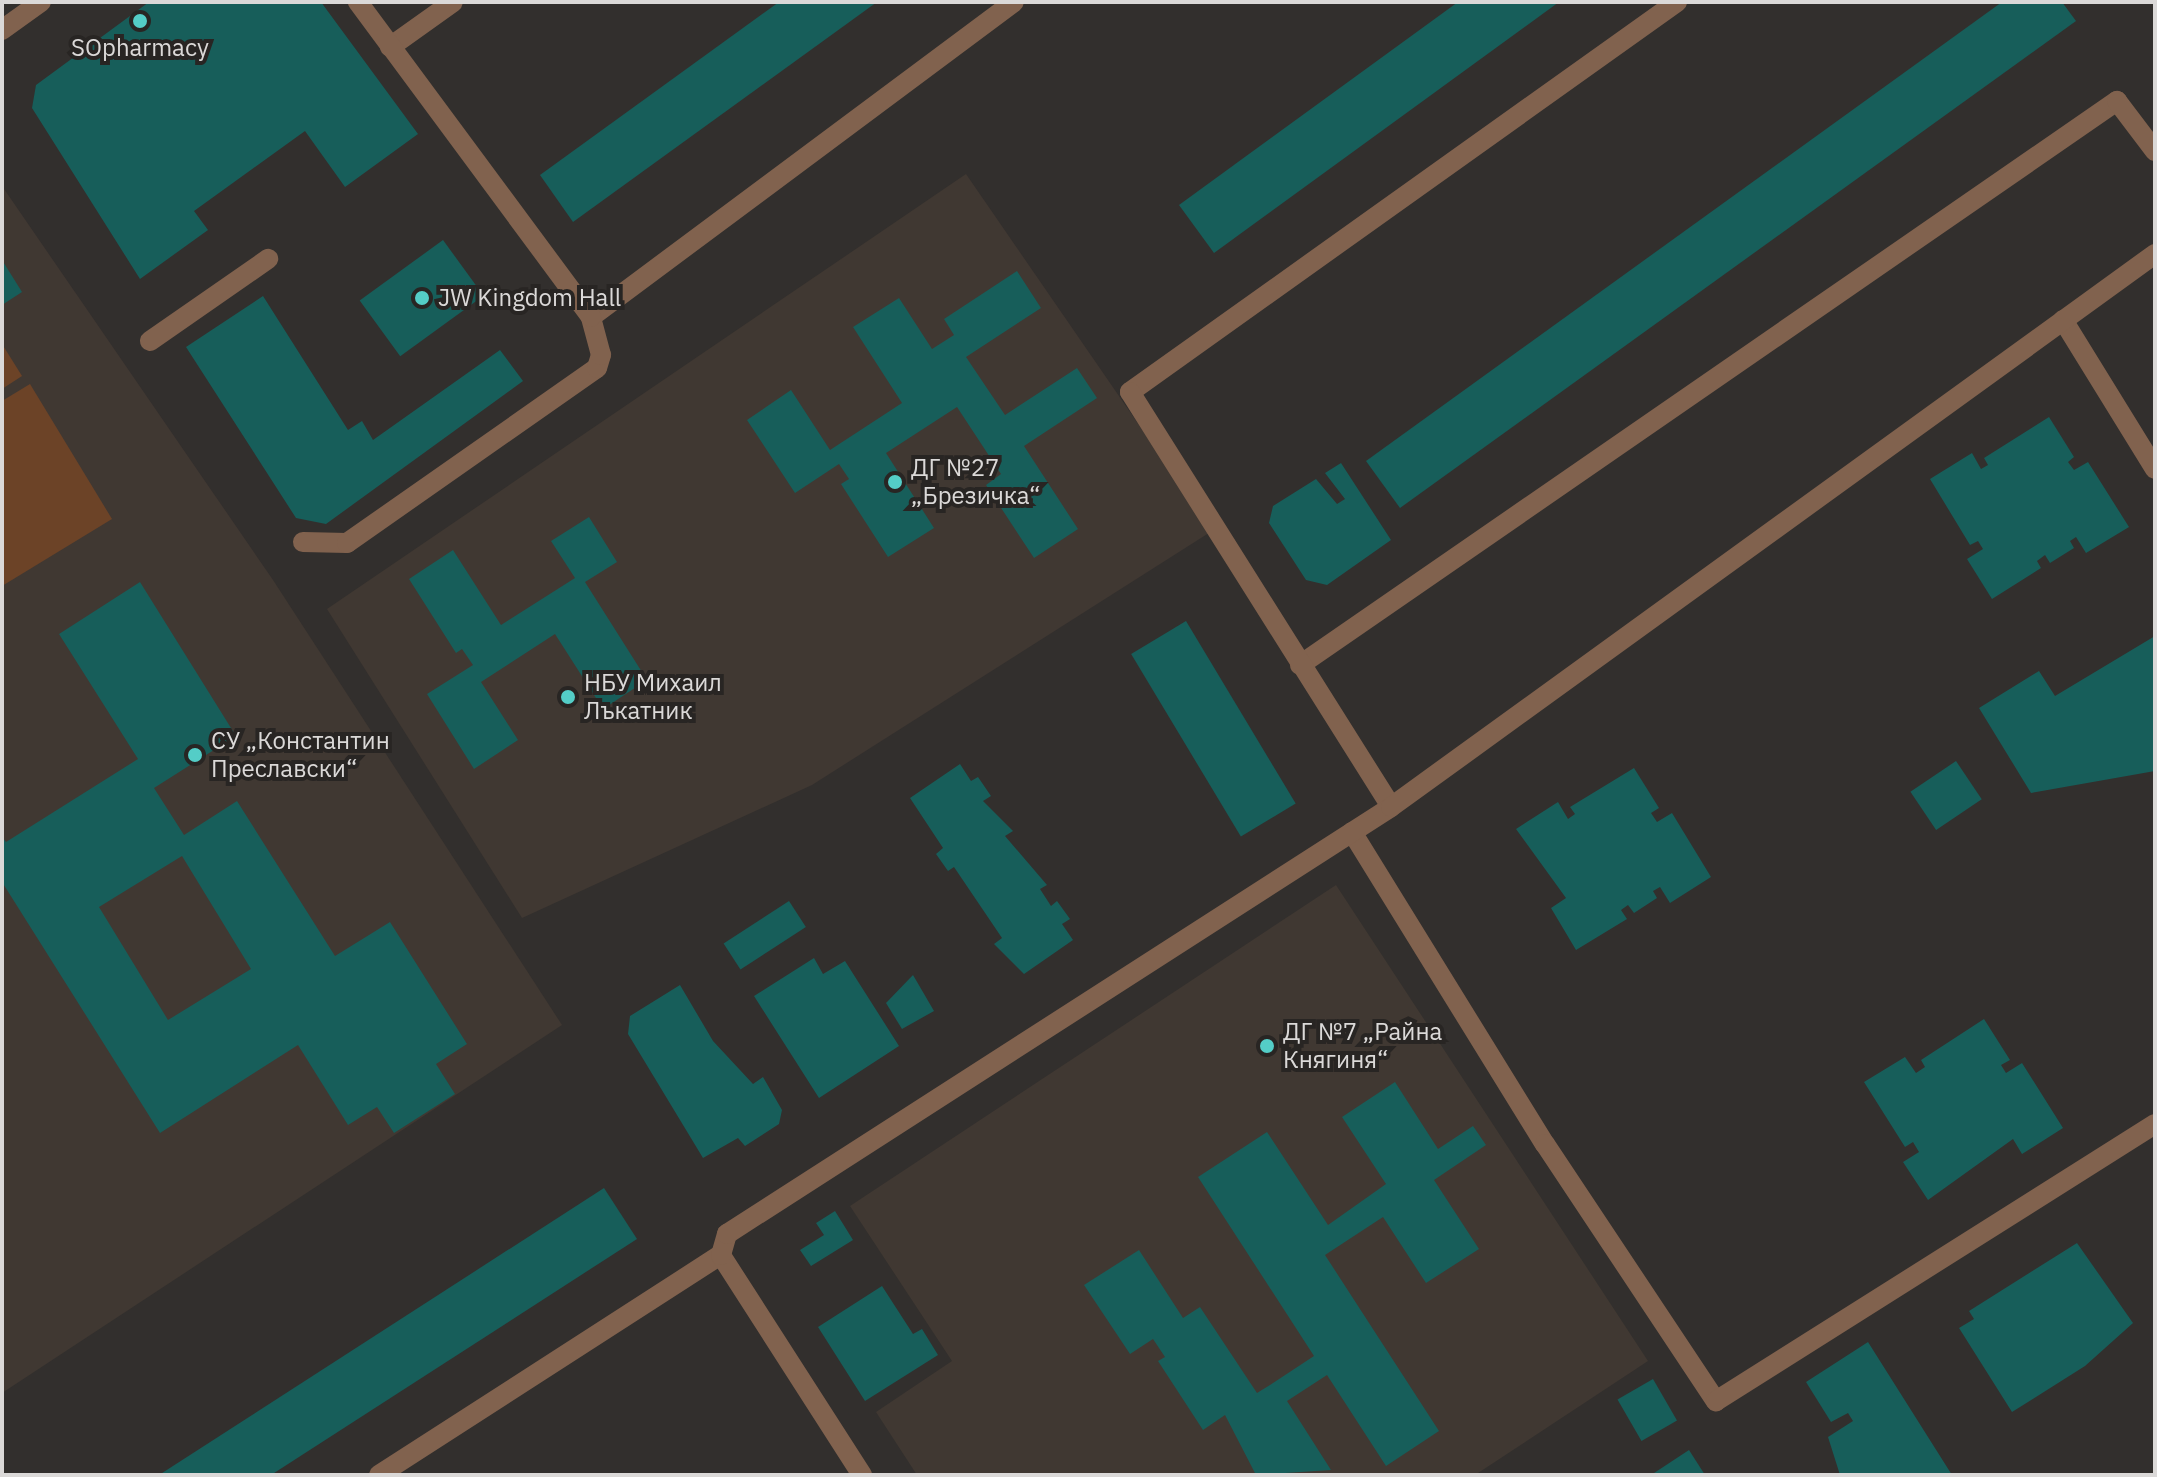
<!DOCTYPE html>
<meta charset="utf-8">
<style>
body{margin:0}
#map{position:relative;width:2157px;height:1477px;overflow:hidden;background:#322f2d;font-family:"IBM Plex Sans",sans-serif}
div>[style]{position:absolute}
[style*='--x']{left:calc(var(--x)*1px);top:calc(var(--y)*1px);width:calc(var(--w)*1px);rotate:calc(var(--a)*1deg)}
.built>*{inset:0;background:#403832}
.green>*{inset:0;background:#6c4327}
.building>*{inset:0;background:#175e5a;transform-origin:0 0}
.service>*{height:20px;margin:-10px;padding:0 10px;transform-origin:10px;border-radius:10px;background:#81624e}
.minor>*{height:20px;margin:-10px;padding:0 10px;transform-origin:10px;border-radius:10px;background:#81624e}
.tertiary>*{height:20px;margin:-10px;padding:0 10px;transform-origin:10px;border-radius:10px;background:#81624e}
.dots>*{width:22px;height:22px;translate:-50% -50%;box-sizing:border-box;border:4px solid #282523;border-radius:50%}
span{translate:-50% -50%;white-space:nowrap;text-align:center;line-height:1.15;-webkit-text-stroke:8px #282523;paint-order:stroke}
.poi-label{font-size:24px;color:#dbd9d8}
.left{translate:0 -50%;text-align:left}
.frame{position:absolute;inset:0;border:4px solid #dbd9d8;pointer-events:none}
</style>
<div id="map">
<div class="built">
<i style="clip-path:polygon(966px 174px,1212px 531px,812px 785px,522px 918px,327px 609px)"></i>
<i style="clip-path:polygon(2px 186px,273px 580px,562px 1025px,2px 1393px)"></i>
<i style="clip-path:polygon(1336px 885px,1648px 1361px,1475px 1475px,917px 1475px,876px 1412px,952px 1361px,850px 1206px)"></i>
</div>
<div class="green">
<i style="clip-path:polygon(2px 344px,22px 376px,2px 389px)"></i>
<i style="clip-path:polygon(30px 384px,112px 519px,2px 586px,2px 401px)"></i>
</div>
<div class="building">
<i style="clip-path:polygon(149px 2px,321px 2px,418px 134px,345px 187px,305px 131px,194px 211px,208px 230px,140px 279px,32px 108px,36px 85px)"></i>
<i style="clip-path:polygon(779px 2px,877px 2px,573px 222px,540px 175px)"></i>
<i style="clip-path:polygon(1458px 2px,1559px 2px,1214px 253px,1179px 205px)"></i>
<i style="clip-path:polygon(2002px 2px,2062px 2px,2076px 21px,1400px 508px,1366px 461px)"></i>
<i style="left:443px;top:240px;width:69px;height:103px;rotate:54deg"></i>
<i style="clip-path:polygon(2px 260px,22px 292px,2px 305px)"></i>
<i style="clip-path:polygon(1017px 271px,1041px 308px,966px 357px,1005px 415px,1077px 368px,1097px 398px,1024px 446px,1078px 529px,1034px 558px,986px 485px,1001px 474px,957px 407px,886px 453px,934px 528px,888px 557px,841px 484px,849px 479px,839px 464px,795px 493px,747px 420px,791px 390px,830px 450px,902px 403px,853px 327px,899px 298px,932px 349px,954px 335px,944px 319px)"></i>
<i style="clip-path:polygon(263px 296px,348px 430px,362px 421px,373px 440px,500px 350px,523px 381px,326px 524px,296px 518px,186px 347px)"></i>
<i style="clip-path:polygon(2049px 417px,2074px 457px,2068px 462px,2074px 470px,2088px 462px,2129px 527px,2086px 553px,2076px 537px,2070px 541px,2074px 548px,2050px 563px,2045px 555px,2037px 561px,2041px 568px,1992px 599px,1967px 559px,1983px 549px,1978px 541px,1970px 545px,1930px 479px,1972px 453px,1981px 469px,1988px 465px,1984px 458px)"></i>
<i style="clip-path:polygon(1341px 463px,1391px 540px,1327px 585px,1306px 580px,1269px 523px,1273px 506px,1316px 479px,1337px 504px,1345px 499px,1325px 473px)"></i>
<i style="clip-path:polygon(589px 517px,617px 562px,585px 582px,647px 680px,603px 709px,555px 634px,481px 682px,518px 740px,474px 769px,427px 694px,473px 665px,462px 649px,456px 653px,409px 579px,453px 550px,501px 625px,575px 578px,551px 541px)"></i>
<i style="clip-path:polygon(evenodd,140px 582px,236px 736px,154px 788px,184px 835px,237px 801px,335px 956px,390px 922px,467px 1044px,436px 1064px,455px 1094px,394px 1133px,377px 1107px,348px 1125px,298px 1045px,160px 1133px,2px 882px,2px 837px,6px 842px,138px 759px,59px 634px,140px 582px,182px 856px,251px 969px,168px 1020px,99px 907px,182px 856px)"></i>
<i style="left:1186px;top:621px;width:213px;height:64px;rotate:59deg"></i>
<i style="clip-path:polygon(2155px 636px,2155px 771px,2031px 793px,1979px 708px,2039px 671px,2055px 696px)"></i>
<i style="left:1956px;top:761px;width:46px;height:55px;rotate:56deg"></i>
<i style="clip-path:polygon(960px 764px,971px 781px,978px 777px,991px 796px,983px 801px,1013px 831px,1005px 836px,1047px 885px,1040px 889px,1051px 906px,1057px 901px,1070px 919px,1062px 924px,1073px 940px,1024px 974px,994px 944px,1002px 938px,954px 867px,948px 871px,936px 854px,943px 848px,910px 798px)"></i>
<i style="clip-path:polygon(1634px 768px,1659px 808px,1651px 813px,1657px 822px,1672px 813px,1711px 877px,1670px 903px,1660px 887px,1653px 891px,1657px 898px,1634px 913px,1628px 905px,1621px 910px,1627px 919px,1576px 950px,1551px 908px,1566px 898px,1516px 829px,1558px 802px,1568px 819px,1575px 814px,1570px 807px)"></i>
<i style="left:789px;top:901px;width:31px;height:78px;rotate:57deg"></i>
<i style="clip-path:polygon(814px 958px,823px 974px,845px 961px,899px 1046px,819px 1098px,754px 996px)"></i>
<i style="clip-path:polygon(913px 975px,934px 1011px,902px 1029px,886px 1003px)"></i>
<i style="clip-path:polygon(680px 985px,713px 1041px,753px 1084px,763px 1077px,782px 1110px,779px 1124px,745px 1146px,738px 1138px,703px 1158px,628px 1034px,630px 1016px)"></i>
<i style="clip-path:polygon(1984px 1019px,2010px 1060px,2001px 1065px,2006px 1073px,2022px 1063px,2063px 1128px,2022px 1154px,2013px 1139px,1928px 1200px,1903px 1162px,1919px 1152px,1913px 1142px,1905px 1147px,1864px 1082px,1905px 1057px,1916px 1073px,1925px 1067px,1921px 1060px)"></i>
<i style="clip-path:polygon(1395px 1082px,1438px 1149px,1473px 1126px,1486px 1145px,1434px 1180px,1479px 1249px,1426px 1283px,1383px 1217px,1325px 1255px,1439px 1431px,1386px 1466px,1327px 1375px,1287px 1401px,1331px 1470px,1256px 1475px,1225px 1415px,1203px 1430px,1158px 1361px,1165px 1357px,1153px 1339px,1130px 1354px,1084px 1285px,1139px 1250px,1183px 1318px,1200px 1307px,1257px 1393px,1273px 1383px,1314px 1356px,1198px 1177px,1267px 1132px,1328px 1225px,1386px 1184px,1342px 1117px)"></i>
<i style="clip-path:polygon(604px 1188px,637px 1239px,437px 1368px,271px 1475px,159px 1475px)"></i>
<i style="clip-path:polygon(835px 1211px,853px 1240px,811px 1266px,800px 1250px,824px 1235px,816px 1223px)"></i>
<i style="clip-path:polygon(2077px 1243px,2133px 1323px,2085px 1366px,2012px 1412px,1959px 1328px,1974px 1319px,1969px 1311px)"></i>
<i style="clip-path:polygon(882px 1286px,913px 1334px,922px 1329px,938px 1355px,865px 1401px,818px 1327px)"></i>
<i style="clip-path:polygon(1868px 1342px,1952px 1475px,1840px 1475px,1828px 1437px,1853px 1421px,1848px 1413px,1831px 1422px,1806px 1382px)"></i>
<i style="left:1653px;top:1379px;width:48px;height:41px;rotate:60deg"></i>
<i style="clip-path:polygon(1689px 1450px,1705px 1475px,1651px 1475px)"></i>
</div>
<div class="service">
<i style="--x:390;--y:47;--w:77;--a:-35.5"></i>
<i style="--x:591;--y:317;--w:527;--a:-36.67"></i>
<i style="--x:150;--y:341;--w:144;--a:-34.8"></i>
<i style="--x:1130;--y:392;--w:672;--a:-35.49"></i>
<i style="--x:1300;--y:665;--w:993;--a:-34.62"></i>
<i style="--x:2117;--y:101;--w:63;--a:52.8"></i>
</div>
<div class="minor">
<i style="--x:2063;--y:320;--w:175;--a:58.3"></i>
<i style="--x:1130;--y:392;--w:490;--a:57.8"></i>
<i style="--x:303;--y:542;--w:44;--a:1.3"></i>
<i style="--x:347;--y:543;--w:305;--a:-35"></i>
<i style="--x:597;--y:368;--w:14;--a:-73"></i>
<i style="--x:601;--y:355;--w:39;--a:-105"></i>
<i style="--x:591;--y:317;--w:392;--a:-126.5"></i>
<i style="--x:1352;--y:832;--w:367;--a:58.3"></i>
<i style="--x:1545;--y:1144;--w:309;--a:56.4"></i>
<i style="--x:1716;--y:1401;--w:519;--a:-32.25"></i>
<i style="--x:379;--y:1475;--w:407;--a:-32.8"></i>
<i style="--x:862;--y:1475;--w:261;--a:-122.7"></i>
<i style="--x:721;--y:1255;--w:22;--a:-74"></i>
<i style="--x:727;--y:1234;--w:789;--a:-32.74"></i>
<i style="--x:1391;--y:807;--w:943;--a:-35.9"></i>
</div>
<div class="tertiary">
<i style="--x:2;--y:30;--w:48;--a:-35.7"></i>
</div>
<div class="dots">
<i style="left:140px;top:21px;background:#54cdc7"></i>
<i style="left:422px;top:298px;background:#54cdc7"></i>
<i style="left:895px;top:482px;background:#54cdc7"></i>
<i style="left:568px;top:697px;background:#54cdc7"></i>
<i style="left:195px;top:755px;background:#54cdc7"></i>
<i style="left:1267px;top:1046px;background:#54cdc7"></i>
</div>
<div class="poi-label">
<span style="left:140px;top:48px">SOpharmacy</span>
<span class="left" style="left:438px;top:298px">JW Kingdom Hall</span>
<span class="left" style="left:911px;top:482px">ДГ №27<br>„Брезичка“</span>
<span class="left" style="left:584px;top:697px">НБУ Михаил<br>Лъкатник</span>
<span class="left" style="left:211px;top:755px">СУ „Константин<br>Преславски“</span>
<span class="left" style="left:1283px;top:1046px">ДГ №7 „Райна<br>Княгиня“</span>
</div>
<div class="frame"></div>
</div>
